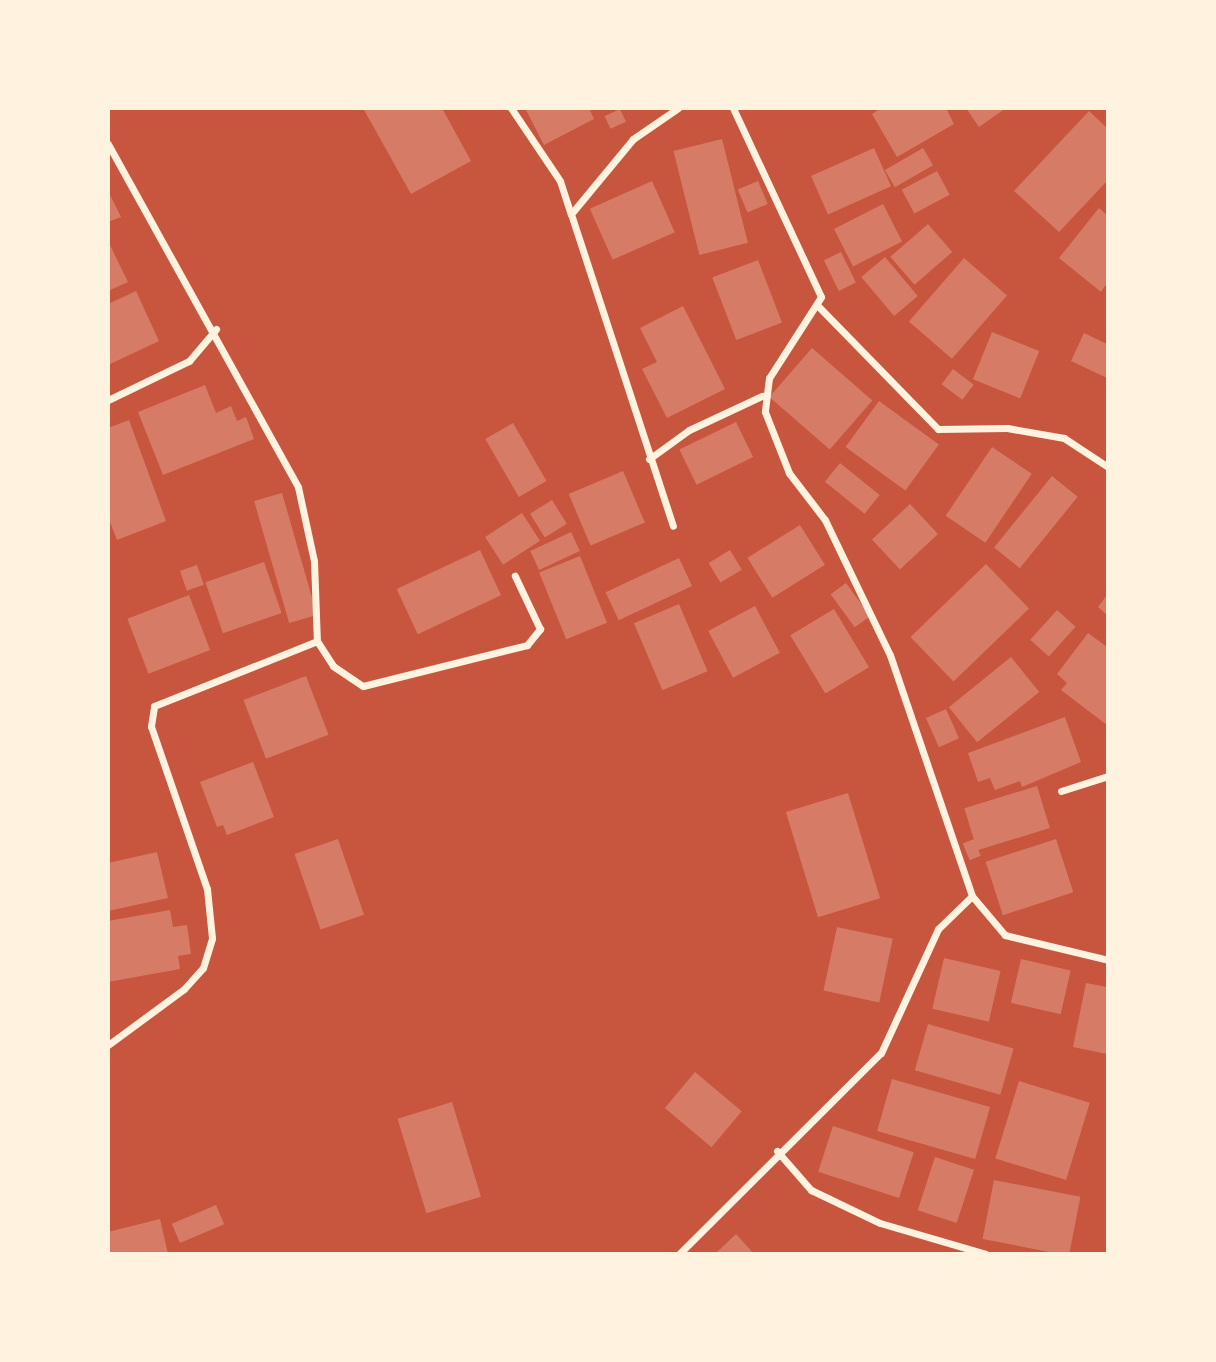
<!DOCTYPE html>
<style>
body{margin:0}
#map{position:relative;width:1216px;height:1362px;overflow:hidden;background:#c8553d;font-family:"Source Sans 3",sans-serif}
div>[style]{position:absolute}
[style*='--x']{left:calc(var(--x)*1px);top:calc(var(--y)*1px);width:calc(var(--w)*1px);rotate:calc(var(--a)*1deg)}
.building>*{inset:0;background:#d67c66;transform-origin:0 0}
.minor>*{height:7px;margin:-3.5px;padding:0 3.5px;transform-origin:3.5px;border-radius:3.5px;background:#fff3e0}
span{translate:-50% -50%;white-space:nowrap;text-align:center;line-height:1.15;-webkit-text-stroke:7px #fff3e0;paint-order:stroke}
.frame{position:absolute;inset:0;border:110px solid #fff3e0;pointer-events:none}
</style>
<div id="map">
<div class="building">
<i style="clip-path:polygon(363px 108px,442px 108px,471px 161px,411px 194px)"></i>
<i style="clip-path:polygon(525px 108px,589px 108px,594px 119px,544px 145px)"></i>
<i style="clip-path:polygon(881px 108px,946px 108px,954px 124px,897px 157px,872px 114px)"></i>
<i style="clip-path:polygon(966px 108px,1006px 108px,979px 127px)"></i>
<i style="left:620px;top:109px;width:14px;height:17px;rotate:65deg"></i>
<i style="clip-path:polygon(1089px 111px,1107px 128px,1107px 181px,1059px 232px,1014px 191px)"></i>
<i style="left:722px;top:139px;width:107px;height:50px;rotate:76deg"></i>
<i style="left:874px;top:148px;width:42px;height:69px;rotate:66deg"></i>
<i style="left:923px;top:148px;width:20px;height:44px;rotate:60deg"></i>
<i style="left:937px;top:171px;width:27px;height:40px;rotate:62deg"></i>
<i style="left:652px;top:181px;width:56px;height:68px;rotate:66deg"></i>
<i style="left:758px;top:181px;width:25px;height:22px;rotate:67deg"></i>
<i style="clip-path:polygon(108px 191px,121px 217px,108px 222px)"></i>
<i style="left:883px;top:204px;width:42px;height:55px;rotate:63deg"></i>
<i style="clip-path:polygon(1099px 208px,1107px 215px,1107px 283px,1101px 292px,1059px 258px)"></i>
<i style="left:928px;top:224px;width:37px;height:50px;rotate:49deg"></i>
<i style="clip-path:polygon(108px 241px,128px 282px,108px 291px)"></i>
<i style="left:841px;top:252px;width:34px;height:19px;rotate:64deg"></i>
<i style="left:885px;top:257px;width:51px;height:31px;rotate:50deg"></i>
<i style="left:964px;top:258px;width:57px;height:84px;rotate:41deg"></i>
<i style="left:758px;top:260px;width:67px;height:49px;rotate:69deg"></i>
<i style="clip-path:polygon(136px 291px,159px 341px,108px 365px,108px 304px)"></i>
<i style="clip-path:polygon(683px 306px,725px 389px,667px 418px,642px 369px,657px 362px,640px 328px)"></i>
<i style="left:992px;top:332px;width:51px;height:51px;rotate:22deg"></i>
<i style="clip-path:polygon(1084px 333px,1107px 344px,1107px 378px,1071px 361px)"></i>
<i style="left:812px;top:348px;width:80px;height:65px;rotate:41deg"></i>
<i style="left:953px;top:369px;width:26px;height:19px;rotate:37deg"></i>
<i style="clip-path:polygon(205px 385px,216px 413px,231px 406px,237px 421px,246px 417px,254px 439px,163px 475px,138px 412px)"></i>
<i style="left:879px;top:401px;width:74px;height:57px;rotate:36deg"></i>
<i style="clip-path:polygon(129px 420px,166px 521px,117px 540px,108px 517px,108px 428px)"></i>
<i style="left:736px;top:422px;width:39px;height:63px;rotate:64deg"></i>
<i style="left:513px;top:423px;width:67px;height:32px;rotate:60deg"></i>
<i style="left:992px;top:447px;width:48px;height:83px;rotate:34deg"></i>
<i style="left:840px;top:463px;width:51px;height:24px;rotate:39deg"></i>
<i style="left:623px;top:471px;width:56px;height:59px;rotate:67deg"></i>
<i style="left:1052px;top:476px;width:33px;height:92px;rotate:39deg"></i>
<i style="left:282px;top:493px;width:127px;height:29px;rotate:74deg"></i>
<i style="left:552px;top:500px;width:28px;height:26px;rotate:58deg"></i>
<i style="left:910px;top:504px;width:41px;height:52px;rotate:47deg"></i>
<i style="left:522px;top:513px;width:33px;height:44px;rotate:57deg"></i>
<i style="left:800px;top:525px;width:47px;height:62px;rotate:58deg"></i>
<i style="left:571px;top:532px;width:21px;height:45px;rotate:65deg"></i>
<i style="left:480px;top:550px;width:50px;height:92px;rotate:65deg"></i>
<i style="left:730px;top:550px;width:23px;height:25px;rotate:59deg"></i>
<i style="left:580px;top:556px;width:72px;height:44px;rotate:68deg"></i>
<i style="left:679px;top:558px;width:31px;height:81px;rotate:65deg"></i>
<i style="left:264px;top:562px;width:54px;height:62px;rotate:71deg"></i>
<i style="left:986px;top:564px;width:62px;height:105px;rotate:46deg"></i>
<i style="left:197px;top:565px;width:21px;height:18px;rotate:71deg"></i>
<i style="left:846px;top:583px;width:41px;height:19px;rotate:54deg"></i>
<i style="left:189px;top:595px;width:59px;height:66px;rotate:69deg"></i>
<i style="clip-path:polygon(1107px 595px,1107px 615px,1098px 607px)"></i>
<i style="left:679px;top:604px;width:73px;height:49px;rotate:67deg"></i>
<i style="left:755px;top:606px;width:53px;height:53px;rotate:62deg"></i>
<i style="left:834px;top:609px;width:68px;height:51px;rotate:59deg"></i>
<i style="left:1057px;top:610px;width:25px;height:40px;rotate:42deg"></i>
<i style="clip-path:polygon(1088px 633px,1107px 647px,1107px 725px,1061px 690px,1067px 683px,1057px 674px)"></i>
<i style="left:1011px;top:657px;width:45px;height:80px;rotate:51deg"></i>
<i style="left:306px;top:676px;width:63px;height:67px;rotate:69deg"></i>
<i style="left:946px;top:709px;width:32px;height:22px;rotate:66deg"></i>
<i style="clip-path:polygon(1065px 717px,1081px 762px,1022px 787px,1020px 781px,995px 790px,990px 778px,978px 782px,968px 753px)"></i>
<i style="clip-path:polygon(253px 762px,274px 817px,227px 835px,223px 825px,217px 827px,200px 782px)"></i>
<i style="left:1037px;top:786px;width:44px;height:76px;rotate:73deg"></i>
<i style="left:848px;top:793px;width:110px;height:65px;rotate:73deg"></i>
<i style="left:338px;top:839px;width:80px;height:46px;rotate:71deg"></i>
<i style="left:974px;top:839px;width:18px;height:12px;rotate:68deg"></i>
<i style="left:1056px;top:839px;width:56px;height:74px;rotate:72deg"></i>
<i style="clip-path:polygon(157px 852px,168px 898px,108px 911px,108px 863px)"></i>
<i style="clip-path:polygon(170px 910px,173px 927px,187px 925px,191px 954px,178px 956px,180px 969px,108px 982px,108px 921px)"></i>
<i style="left:837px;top:927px;width:57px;height:65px;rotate:12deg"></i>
<i style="left:944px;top:958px;width:58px;height:52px;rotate:13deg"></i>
<i style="left:1021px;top:959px;width:51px;height:45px;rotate:13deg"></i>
<i style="clip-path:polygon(1086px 983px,1107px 987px,1107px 1054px,1073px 1047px)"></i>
<i style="left:928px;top:1024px;width:89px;height:48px;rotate:16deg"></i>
<i style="left:695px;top:1072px;width:61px;height:47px;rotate:40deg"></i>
<i style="left:892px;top:1079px;width:102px;height:54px;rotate:16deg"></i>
<i style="left:1019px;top:1081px;width:74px;height:81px;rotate:17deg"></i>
<i style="left:452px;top:1102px;width:99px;height:57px;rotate:73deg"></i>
<i style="left:833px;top:1126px;width:85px;height:48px;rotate:18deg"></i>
<i style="left:935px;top:1157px;width:41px;height:56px;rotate:18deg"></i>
<i style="left:994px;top:1180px;width:88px;height:60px;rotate:11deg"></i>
<i style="left:216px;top:1205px;width:21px;height:48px;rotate:67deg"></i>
<i style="clip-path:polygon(160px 1219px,168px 1254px,108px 1254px,108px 1232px)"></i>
<i style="clip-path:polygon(736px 1234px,754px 1254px,715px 1254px)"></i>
</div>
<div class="minor">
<i style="--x:511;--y:108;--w:88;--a:56.1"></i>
<i style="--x:560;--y:181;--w:35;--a:72"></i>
<i style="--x:571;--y:214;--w:97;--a:-50.4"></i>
<i style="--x:633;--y:139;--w:55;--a:-34.6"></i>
<i style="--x:733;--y:108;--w:208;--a:65"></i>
<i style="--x:821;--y:297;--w:96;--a:122.7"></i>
<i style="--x:769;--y:378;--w:34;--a:97"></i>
<i style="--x:765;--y:412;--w:66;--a:68.5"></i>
<i style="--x:789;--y:473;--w:59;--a:52.5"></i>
<i style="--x:825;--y:520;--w:150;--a:64.3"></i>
<i style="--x:890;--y:655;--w:255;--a:71.2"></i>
<i style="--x:972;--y:896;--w:51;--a:49.8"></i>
<i style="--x:1005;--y:935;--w:106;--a:13.6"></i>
<i style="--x:108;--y:144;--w:392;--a:61"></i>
<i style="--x:298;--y:487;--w:76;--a:77.8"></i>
<i style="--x:314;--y:561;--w:80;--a:87.9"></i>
<i style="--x:317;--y:641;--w:30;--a:57"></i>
<i style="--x:333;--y:666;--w:36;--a:34"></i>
<i style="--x:363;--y:686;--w:169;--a:-14"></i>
<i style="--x:527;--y:645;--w:21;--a:-51"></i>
<i style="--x:540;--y:629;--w:59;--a:-115.3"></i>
<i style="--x:571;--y:214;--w:328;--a:71.9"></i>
<i style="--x:818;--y:306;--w:172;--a:45.7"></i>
<i style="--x:938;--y:429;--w:69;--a:-0.8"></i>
<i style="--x:1007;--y:428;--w:58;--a:10"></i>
<i style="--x:1064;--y:438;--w:53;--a:33.4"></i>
<i style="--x:108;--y:400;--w:90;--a:-25.7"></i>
<i style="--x:189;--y:361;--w:42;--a:-49.8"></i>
<i style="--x:649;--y:459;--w:49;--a:-35.9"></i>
<i style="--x:689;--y:430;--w:81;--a:-25"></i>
<i style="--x:1061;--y:791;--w:49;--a:-17.7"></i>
<i style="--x:108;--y:1045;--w:94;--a:-36.4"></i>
<i style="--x:184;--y:989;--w:28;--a:-48"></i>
<i style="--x:203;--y:968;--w:31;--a:-73"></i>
<i style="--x:212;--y:938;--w:49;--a:-95.8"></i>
<i style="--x:207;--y:889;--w:172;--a:-109"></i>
<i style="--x:151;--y:726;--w:20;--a:-81"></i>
<i style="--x:154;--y:706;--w:175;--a:-21.7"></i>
<i style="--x:777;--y:1151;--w:52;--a:48.9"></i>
<i style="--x:811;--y:1190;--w:76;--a:25.6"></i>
<i style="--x:880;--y:1223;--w:110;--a:16.3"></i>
<i style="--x:679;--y:1254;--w:285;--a:-44.9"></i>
<i style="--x:881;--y:1053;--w:136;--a:-65.3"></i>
<i style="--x:938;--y:929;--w:47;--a:-44.1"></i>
</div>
<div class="frame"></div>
</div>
